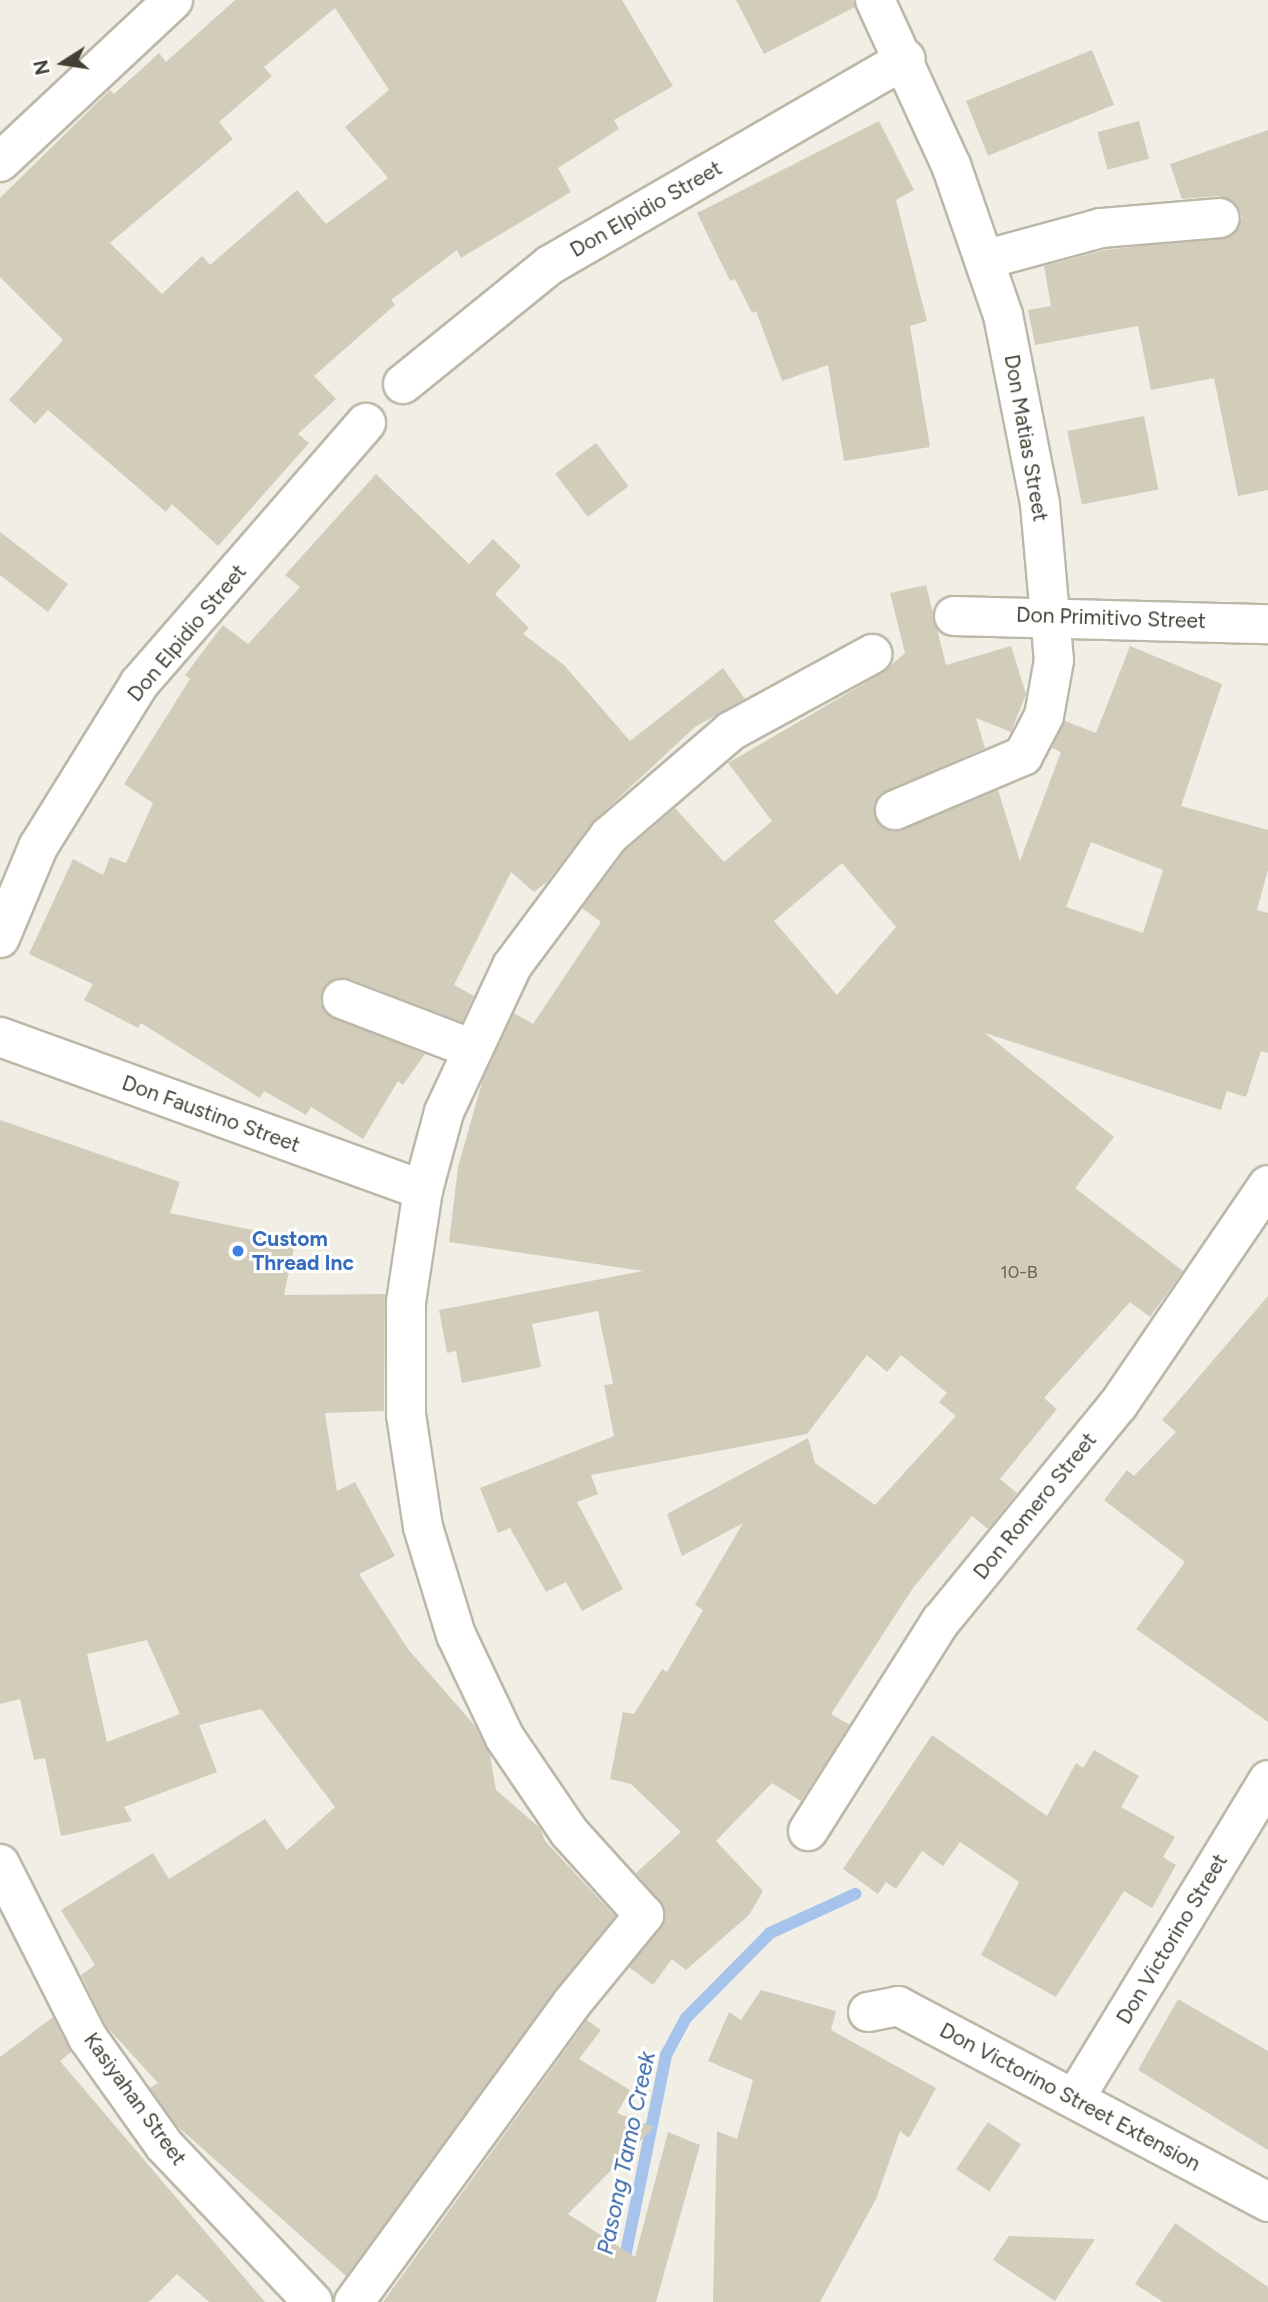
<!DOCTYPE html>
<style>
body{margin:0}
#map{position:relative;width:1268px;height:2302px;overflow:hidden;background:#f1efe5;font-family:Figtree,sans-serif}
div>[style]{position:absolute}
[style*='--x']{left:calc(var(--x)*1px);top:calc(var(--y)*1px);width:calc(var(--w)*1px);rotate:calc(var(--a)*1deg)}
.stream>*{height:12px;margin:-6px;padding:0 6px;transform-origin:6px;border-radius:6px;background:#a5c3eb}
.building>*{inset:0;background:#d2ccbb;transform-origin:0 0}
.roads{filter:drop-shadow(2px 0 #bcb8a8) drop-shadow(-2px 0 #bcb8a8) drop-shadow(0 2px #bcb8a8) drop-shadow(0 -2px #bcb8a8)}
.minor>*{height:38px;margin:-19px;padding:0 19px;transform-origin:19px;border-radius:19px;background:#fff}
.dots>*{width:19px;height:19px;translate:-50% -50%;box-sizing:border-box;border:4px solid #fff;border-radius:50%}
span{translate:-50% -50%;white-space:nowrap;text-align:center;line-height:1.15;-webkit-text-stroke:6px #fff;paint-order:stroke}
.number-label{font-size:18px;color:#676356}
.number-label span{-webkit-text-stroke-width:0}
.street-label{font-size:21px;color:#434035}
.shop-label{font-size:21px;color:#366cbe;font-weight:700}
.left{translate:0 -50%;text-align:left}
.water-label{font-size:23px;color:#3666a7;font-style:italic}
.north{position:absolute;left:28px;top:28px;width:70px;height:70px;-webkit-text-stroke:5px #fff;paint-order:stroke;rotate:258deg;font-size:19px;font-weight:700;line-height:28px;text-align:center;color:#434035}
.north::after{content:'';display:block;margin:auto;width:24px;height:32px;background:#434035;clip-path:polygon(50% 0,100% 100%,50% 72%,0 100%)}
</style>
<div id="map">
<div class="stream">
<i style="--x:623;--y:2267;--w:216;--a:-78.5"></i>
<i style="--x:666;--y:2055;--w:42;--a:-61.6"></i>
<i style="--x:686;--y:2018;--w:120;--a:-45.3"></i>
<i style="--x:770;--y:1933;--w:94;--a:-24.6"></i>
</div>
<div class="building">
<i style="clip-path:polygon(evenodd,235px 0,622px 0,673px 86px,614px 120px,619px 129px,558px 168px,571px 192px,461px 258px,457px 250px,391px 300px,395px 305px,314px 376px,336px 399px,298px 434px,309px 443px,218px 546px,172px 504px,166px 512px,48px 410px,35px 424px,9px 400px,63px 340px,0 277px,0 198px,110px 90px,114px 94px,159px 53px,166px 62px,235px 0,335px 8px,389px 90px,345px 127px,388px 178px,326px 224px,297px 190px,210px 265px,202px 256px,162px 294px,110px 243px,233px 139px,219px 122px,272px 76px,264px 67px,335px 8px)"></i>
<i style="clip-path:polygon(736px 0,853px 0,855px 7px,764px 54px)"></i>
<i style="left:1092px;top:50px;width:59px;height:136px;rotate:68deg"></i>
<i style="clip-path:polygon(879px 121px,914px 190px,896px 200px,927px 321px,910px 326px,930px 447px,844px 461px,828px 365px,782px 381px,756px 311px,752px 313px,735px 279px,730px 281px,697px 213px)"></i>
<i style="left:1139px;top:121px;width:39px;height:43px;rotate:75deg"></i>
<i style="clip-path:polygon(1268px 130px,1268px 490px,1238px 496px,1214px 378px,1151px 390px,1138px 326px,1035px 345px,1028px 310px,1051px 306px,1044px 266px,1105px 250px,1233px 235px,1242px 217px,1237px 205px,1219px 196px,1182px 199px,1170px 164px)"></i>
<i style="left:1144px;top:416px;width:75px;height:78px;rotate:79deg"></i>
<i style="left:596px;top:443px;width:54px;height:51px;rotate:53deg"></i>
<i style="clip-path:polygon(376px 474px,469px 564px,493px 539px,521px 566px,495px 594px,529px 628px,523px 634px,564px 665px,630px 741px,723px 668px,745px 699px,695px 727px,595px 820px,547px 882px,534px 892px,511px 872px,454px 985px,474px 996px,462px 1022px,350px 979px,328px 983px,320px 1002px,326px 1013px,425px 1054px,403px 1085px,398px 1081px,363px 1139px,311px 1107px,306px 1115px,264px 1091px,260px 1098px,141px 1023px,138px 1028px,84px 1000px,93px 984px,29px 954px,73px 859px,103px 875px,110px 857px,126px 863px,153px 803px,124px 784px,190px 679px,185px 675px,223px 625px,248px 644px,300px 587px,285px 575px)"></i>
<i style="clip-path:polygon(0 532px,68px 584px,48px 612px,0 575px)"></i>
<i style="clip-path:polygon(evenodd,926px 585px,946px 665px,1011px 646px,1026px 694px,1011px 732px,976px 718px,985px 748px,878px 796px,875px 818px,892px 832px,998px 790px,1020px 861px,1061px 752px,1052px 748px,1065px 721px,1096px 733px,1130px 646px,1222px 684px,1181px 806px,1268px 830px,1268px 870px,1257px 910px,1268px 913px,1268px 1053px,1261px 1051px,1246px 1097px,1227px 1091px,1221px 1110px,985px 1033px,1114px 1137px,1075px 1188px,1183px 1271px,1150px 1317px,1130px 1302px,1044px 1398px,1057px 1409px,1000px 1479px,1017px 1493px,988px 1529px,972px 1516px,913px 1588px,831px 1714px,850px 1725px,801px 1801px,772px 1783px,716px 1841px,763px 1891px,749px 1915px,686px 1970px,672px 1959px,653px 1985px,629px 1967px,661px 1928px,665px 1910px,636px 1873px,681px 1832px,631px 1784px,610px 1779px,623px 1712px,634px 1714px,662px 1669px,667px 1672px,703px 1610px,695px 1605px,743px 1523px,682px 1556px,667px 1514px,808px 1438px,815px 1463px,875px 1505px,956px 1416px,939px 1402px,947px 1393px,901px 1355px,887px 1372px,867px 1355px,807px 1434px,591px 1475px,598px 1494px,577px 1502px,623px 1589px,582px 1611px,566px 1582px,546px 1592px,510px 1528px,498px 1533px,480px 1488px,614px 1436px,604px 1385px,613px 1384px,598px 1311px,532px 1324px,541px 1367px,462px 1383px,456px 1351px,447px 1353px,439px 1310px,643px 1271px,449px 1242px,458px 1167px,483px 1079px,514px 1013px,533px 1024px,601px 922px,582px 908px,625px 851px,675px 808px,724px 862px,772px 821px,728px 763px,882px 673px,905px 653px,890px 593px,926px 585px,1091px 842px,1163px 870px,1143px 933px,1066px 907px,1091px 842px,926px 585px,842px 863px,896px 927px,837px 995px,774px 921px,842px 863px)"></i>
<i style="clip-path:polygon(evenodd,0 1120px,180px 1182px,170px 1213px,296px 1239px,284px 1295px,385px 1294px,384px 1411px,325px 1413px,337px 1491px,355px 1482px,395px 1556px,359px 1574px,408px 1649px,475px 1726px,490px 1755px,496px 1790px,540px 1828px,545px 1841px,615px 1916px,346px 2276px,177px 2126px,150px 2088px,158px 2083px,106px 2026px,81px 1975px,95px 1965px,61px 1910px,153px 1853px,169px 1879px,265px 1819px,287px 1850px,335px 1807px,261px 1709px,199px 1725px,217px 1772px,124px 1807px,132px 1821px,61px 1836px,45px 1758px,34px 1760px,20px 1699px,0 1704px,0 1120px,147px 1640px,180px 1714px,107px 1742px,87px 1654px,147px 1640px)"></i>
<i style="clip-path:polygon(1268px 1296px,1268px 1722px,1136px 1629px,1185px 1562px,1104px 1500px,1127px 1470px,1134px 1476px,1176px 1432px,1162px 1420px)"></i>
<i style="clip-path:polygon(932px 1735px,1047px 1816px,1076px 1763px,1083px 1768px,1094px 1750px,1139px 1776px,1121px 1807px,1175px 1837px,1163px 1857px,1176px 1865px,1152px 1908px,1124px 1891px,1056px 1997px,981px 1955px,1019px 1882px,960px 1842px,943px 1866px,922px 1851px,896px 1889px,886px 1882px,878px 1894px,843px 1869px)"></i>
<i style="clip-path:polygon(761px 1990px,836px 2011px,831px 2030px,936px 2088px,909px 2138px,900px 2131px,876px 2199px,820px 2302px,713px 2302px,717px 2131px,737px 2139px,753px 2080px,708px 2061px,729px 2012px,741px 2020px)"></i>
<i style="clip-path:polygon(1178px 1999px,1268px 2051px,1268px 2150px,1138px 2070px)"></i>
<i style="clip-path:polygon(53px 2017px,71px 2052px,60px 2061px,265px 2302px,209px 2302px,177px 2274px,149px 2302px,0 2302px,0 2057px)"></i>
<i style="clip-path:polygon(587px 2020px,601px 2030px,579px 2059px,630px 2090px,617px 2113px,654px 2127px,568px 2214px,635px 2257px,668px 2132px,700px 2145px,656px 2302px,383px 2302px)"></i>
<i style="left:988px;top:2122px;width:40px;height:57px;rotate:34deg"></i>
<i style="clip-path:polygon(1175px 2223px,1268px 2287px,1268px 2302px,1163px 2302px,1135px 2284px)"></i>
<i style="clip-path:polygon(1009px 2236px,1095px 2239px,1055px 2301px,993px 2260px)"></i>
</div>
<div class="roads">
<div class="minor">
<i style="--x:875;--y:0;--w:182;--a:65.3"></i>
<i style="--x:951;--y:165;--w:159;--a:70.9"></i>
<i style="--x:1003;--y:315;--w:193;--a:78.9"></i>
<i style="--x:1040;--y:504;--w:157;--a:84.9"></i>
<i style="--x:1054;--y:660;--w:57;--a:100.1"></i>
<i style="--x:1044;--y:716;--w:45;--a:117.7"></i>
<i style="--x:1023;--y:756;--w:139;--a:157.1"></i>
<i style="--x:0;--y:162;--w:237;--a:-43.1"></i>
<i style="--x:987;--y:259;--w:118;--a:-15.2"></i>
<i style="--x:1101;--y:228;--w:119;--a:-4.8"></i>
<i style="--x:403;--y:384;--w:189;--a:-39"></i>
<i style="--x:550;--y:265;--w:411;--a:-30.1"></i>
<i style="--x:954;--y:616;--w:314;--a:1.5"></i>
<i style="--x:0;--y:938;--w:99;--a:-67.3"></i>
<i style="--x:38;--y:847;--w:192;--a:-58.2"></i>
<i style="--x:139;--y:684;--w:346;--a:-49"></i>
<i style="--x:342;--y:999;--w:137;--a:20.9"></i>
<i style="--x:0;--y:1037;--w:450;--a:19.9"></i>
<i style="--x:808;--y:1831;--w:249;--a:-57.7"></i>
<i style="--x:941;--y:1621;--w:279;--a:-50.7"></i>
<i style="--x:1118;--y:1405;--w:266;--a:-55.7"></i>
<i style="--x:0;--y:1864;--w:195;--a:63.2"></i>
<i style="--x:88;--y:2038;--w:131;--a:54.6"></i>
<i style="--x:164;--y:2145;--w:216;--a:46.5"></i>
<i style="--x:868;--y:2012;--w:31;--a:-11"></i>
<i style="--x:898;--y:2006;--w:419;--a:27.9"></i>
<i style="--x:1075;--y:2098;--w:372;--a:-58.7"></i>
<i style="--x:354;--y:2302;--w:370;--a:-53.9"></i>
<i style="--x:572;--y:2003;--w:114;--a:-50.7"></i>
<i style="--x:644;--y:1915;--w:112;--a:-132.1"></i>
<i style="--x:569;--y:1832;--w:114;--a:-124.2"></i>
<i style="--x:505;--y:1738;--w:114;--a:-115.4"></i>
<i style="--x:456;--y:1635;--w:113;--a:-107"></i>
<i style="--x:423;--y:1527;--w:113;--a:-98.6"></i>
<i style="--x:406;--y:1415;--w:113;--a:-90"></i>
<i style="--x:406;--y:1302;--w:113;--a:-81.4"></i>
<i style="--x:423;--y:1190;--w:81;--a:-74.9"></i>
<i style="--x:444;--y:1112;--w:161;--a:-65"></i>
<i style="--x:512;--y:966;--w:162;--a:-53.3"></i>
<i style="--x:609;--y:836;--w:161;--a:-40.7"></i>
<i style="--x:731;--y:731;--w:161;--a:-28.6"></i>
</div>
</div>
<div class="dots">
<i style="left:238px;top:1251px;background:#3f7fe0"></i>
</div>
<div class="number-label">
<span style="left:1019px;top:1272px">10-B</span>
</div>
<div class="street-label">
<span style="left:646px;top:209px;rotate:-30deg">Don Elpidio Street</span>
<span style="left:1026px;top:438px;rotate:80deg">Don Matias Street</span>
<span style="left:1111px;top:618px;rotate:2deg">Don Primitivo Street</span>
<span style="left:187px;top:633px;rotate:-50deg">Don Elpidio Street</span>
<span style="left:211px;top:1114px;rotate:20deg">Don Faustino Street</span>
<span style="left:1035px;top:1506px;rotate:-51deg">Don Romero Street</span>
<span style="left:1172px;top:1939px;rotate:-59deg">Don Victorino Street</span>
<span style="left:1070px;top:2097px;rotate:28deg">Don Victorino Street Extension</span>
<span style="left:135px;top:2099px;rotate:54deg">Kasiyahan Street</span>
</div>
<div class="shop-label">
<span class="left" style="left:252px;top:1251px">Custom<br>Thread Inc</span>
</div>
<div class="water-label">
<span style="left:626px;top:2153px;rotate:-78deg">Pasong Tamo Creek</span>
</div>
<div class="north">N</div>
</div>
